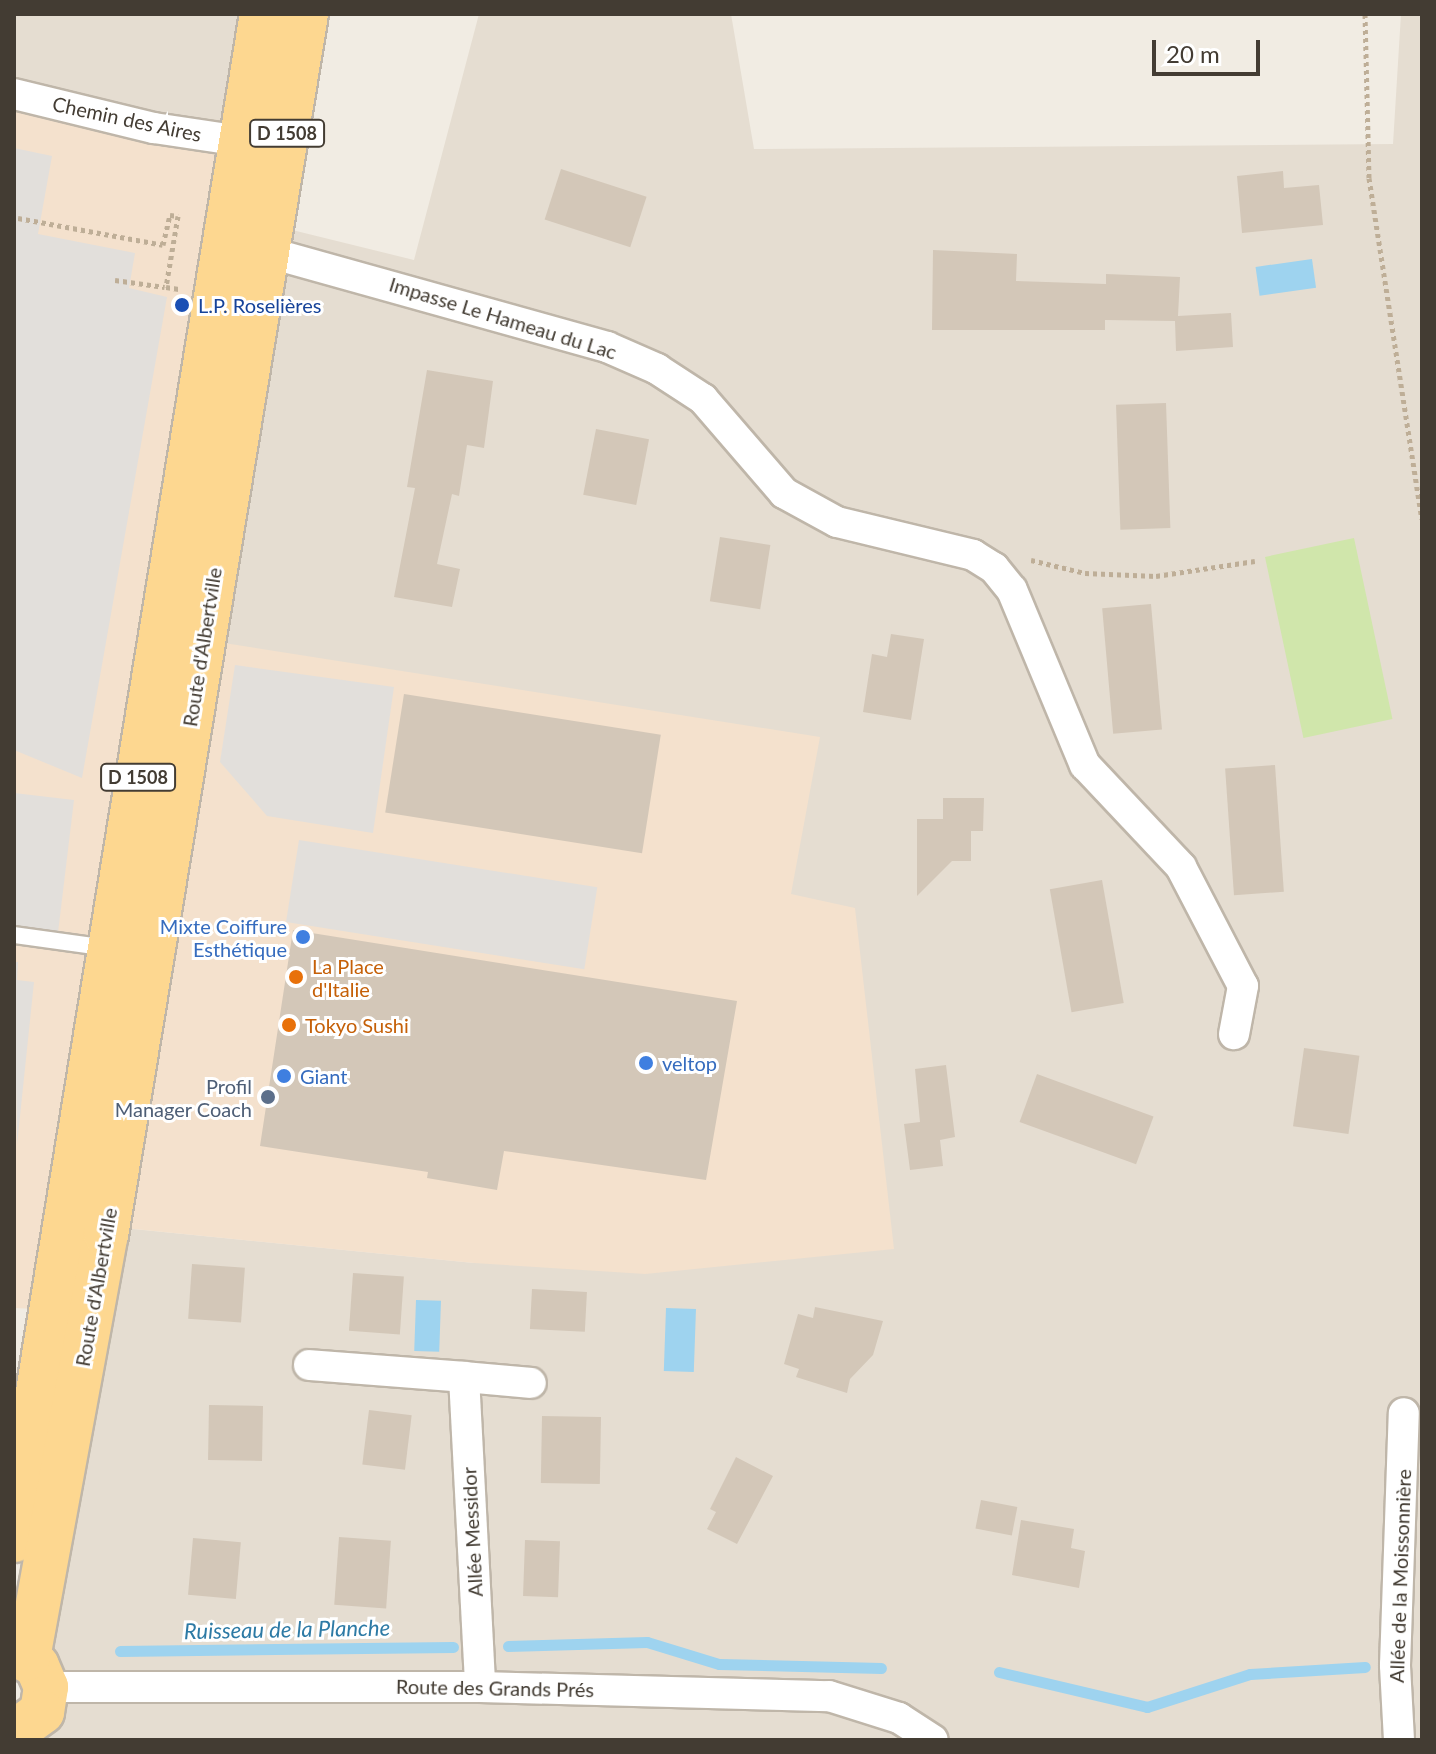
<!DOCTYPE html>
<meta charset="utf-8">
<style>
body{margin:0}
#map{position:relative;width:1436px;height:1754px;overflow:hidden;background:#f1ece3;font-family:Lato,sans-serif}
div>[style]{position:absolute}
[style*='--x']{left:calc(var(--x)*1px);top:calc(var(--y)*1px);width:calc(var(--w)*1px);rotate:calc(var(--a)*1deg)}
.residential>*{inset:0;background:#e5ddd1}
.commercial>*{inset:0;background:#f4e1cd}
.green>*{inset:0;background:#d0e6ab;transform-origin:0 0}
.parking>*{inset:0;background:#e2dfdb;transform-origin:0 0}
.water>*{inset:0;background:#9ed3ef;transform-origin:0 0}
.stream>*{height:11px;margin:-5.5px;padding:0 5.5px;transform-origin:5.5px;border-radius:5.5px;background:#9ed3ef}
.building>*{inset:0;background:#d3c7b8;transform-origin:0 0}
.path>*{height:5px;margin-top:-2.5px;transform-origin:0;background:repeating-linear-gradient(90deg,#beae97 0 4px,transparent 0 8px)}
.roads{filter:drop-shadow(2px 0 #bfb6a9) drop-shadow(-2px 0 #bfb6a9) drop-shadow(0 2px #bfb6a9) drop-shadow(0 -2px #bfb6a9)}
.service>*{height:16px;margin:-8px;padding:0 8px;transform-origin:8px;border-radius:8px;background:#fff}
.minor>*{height:30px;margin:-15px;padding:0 15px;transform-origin:15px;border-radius:15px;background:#fff}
.primary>*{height:44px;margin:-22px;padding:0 22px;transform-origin:22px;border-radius:22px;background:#fdd790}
.dots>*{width:22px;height:22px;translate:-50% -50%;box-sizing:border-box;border:4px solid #fff;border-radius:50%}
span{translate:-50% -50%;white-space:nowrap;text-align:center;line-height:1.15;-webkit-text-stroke:6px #fff;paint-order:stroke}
.shield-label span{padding:2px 6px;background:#fff;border:2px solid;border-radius:6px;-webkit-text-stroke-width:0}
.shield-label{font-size:18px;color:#433c33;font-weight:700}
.street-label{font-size:20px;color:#433c33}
.transit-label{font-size:20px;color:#164399}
.left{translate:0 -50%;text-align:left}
.shop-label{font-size:20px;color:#366cbe}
.right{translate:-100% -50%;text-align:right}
.food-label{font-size:20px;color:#c56008}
.service-label{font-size:20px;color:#4e5e75}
.water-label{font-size:22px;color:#2d7aa5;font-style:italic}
.frame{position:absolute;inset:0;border:16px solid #433c33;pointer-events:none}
.scale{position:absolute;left:1152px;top:40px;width:108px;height:36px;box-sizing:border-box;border:4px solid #433c33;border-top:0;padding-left:10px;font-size:24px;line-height:28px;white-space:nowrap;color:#433c33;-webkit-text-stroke:6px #fff;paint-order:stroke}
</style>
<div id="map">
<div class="residential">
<i style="clip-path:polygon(14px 14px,253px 14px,231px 151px,14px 103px)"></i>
<i style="clip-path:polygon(479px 14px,731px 14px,754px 149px,1393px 144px,1401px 14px,1422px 14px,1422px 1740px,32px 1740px,113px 1227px,474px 1263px,790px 895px,204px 640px,280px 227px,414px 260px)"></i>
</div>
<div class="commercial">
<i style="clip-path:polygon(14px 103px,289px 165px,205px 640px,820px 737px,791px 894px,855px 908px,894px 1249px,645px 1274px,474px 1263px,114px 1227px,102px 1312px,14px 1308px)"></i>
</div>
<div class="green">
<i style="left:1354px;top:538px;width:185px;height:91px;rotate:78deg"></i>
</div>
<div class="parking">
<i style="clip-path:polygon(14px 148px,52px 156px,38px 234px,135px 253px,129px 288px,167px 297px,82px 778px,14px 750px)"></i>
<i style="clip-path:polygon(235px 665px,394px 687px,373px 833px,267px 816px,220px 762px)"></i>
<i style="clip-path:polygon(14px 793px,74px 800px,57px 941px,14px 935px)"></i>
<i style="left:299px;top:840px;width:302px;height:83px;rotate:9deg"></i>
<i style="clip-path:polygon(14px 962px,18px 962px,17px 980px,34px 982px,17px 1145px)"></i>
</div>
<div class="water">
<i style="left:1312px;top:259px;width:29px;height:57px;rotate:82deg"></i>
<i style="left:416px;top:1300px;width:25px;height:51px;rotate:2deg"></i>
<i style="left:666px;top:1308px;width:30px;height:63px;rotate:2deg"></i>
</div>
<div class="stream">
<i style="--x:508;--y:1646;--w:139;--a:-1.6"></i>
<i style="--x:647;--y:1642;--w:75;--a:17"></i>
<i style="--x:719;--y:1664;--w:162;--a:1.4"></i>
<i style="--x:120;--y:1651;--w:333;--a:-0.7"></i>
<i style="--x:999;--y:1672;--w:152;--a:13.3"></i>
<i style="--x:1147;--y:1707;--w:108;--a:-17.8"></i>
<i style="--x:1250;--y:1674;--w:115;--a:-3.5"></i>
</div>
<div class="building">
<i style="left:561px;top:169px;width:90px;height:53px;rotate:18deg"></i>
<i style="clip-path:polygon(1283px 171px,1284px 188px,1319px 185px,1323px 225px,1242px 233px,1237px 176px)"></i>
<i style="clip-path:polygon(933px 250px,1017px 254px,1016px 281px,1106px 284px,1106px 274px,1180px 277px,1178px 316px,1231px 313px,1233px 347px,1176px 351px,1175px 321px,1105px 320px,1105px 330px,932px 330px)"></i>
<i style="clip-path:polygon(427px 370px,493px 381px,484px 448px,467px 445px,459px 496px,452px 494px,437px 564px,460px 569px,452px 607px,394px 597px,415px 488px,407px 487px)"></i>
<i style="left:1166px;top:403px;width:125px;height:50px;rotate:88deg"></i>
<i style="left:596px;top:429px;width:54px;height:67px;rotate:11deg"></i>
<i style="left:720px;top:537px;width:51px;height:65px;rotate:9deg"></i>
<i style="left:1151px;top:604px;width:126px;height:49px;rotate:85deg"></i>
<i style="clip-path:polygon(891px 634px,924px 639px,911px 720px,863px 712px,872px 654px,887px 657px)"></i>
<i style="left:404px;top:694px;width:260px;height:120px;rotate:9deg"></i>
<i style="left:1275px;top:765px;width:127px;height:50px;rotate:86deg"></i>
<i style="clip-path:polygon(943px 798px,984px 798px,983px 831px,971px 831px,971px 861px,952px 861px,917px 896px,917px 819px,943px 819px)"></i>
<i style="left:1102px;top:880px;width:125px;height:53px;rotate:80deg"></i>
<i style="clip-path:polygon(293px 930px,737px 1001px,706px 1180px,504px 1151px,497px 1190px,427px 1178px,428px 1172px,260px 1146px)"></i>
<i style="left:1304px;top:1048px;width:56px;height:79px;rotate:8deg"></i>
<i style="clip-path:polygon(946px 1065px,955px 1137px,940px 1140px,943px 1166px,910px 1170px,904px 1124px,920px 1122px,915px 1069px)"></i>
<i style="left:1037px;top:1074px;width:124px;height:51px;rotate:20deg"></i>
<i style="left:192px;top:1264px;width:53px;height:55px;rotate:4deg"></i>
<i style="left:353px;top:1273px;width:51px;height:58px;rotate:4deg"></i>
<i style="left:532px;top:1289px;width:55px;height:40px;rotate:3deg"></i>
<i style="clip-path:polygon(815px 1307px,883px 1321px,873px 1355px,850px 1379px,847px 1393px,796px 1377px,799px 1369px,784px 1364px,798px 1314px,813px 1318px)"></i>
<i style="left:209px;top:1405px;width:54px;height:55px;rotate:1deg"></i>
<i style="left:369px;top:1410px;width:43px;height:55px;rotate:7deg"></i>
<i style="left:542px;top:1416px;width:59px;height:67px;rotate:1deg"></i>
<i style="clip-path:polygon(736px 1457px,773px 1476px,737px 1544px,707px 1529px,716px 1512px,710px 1509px)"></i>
<i style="left:981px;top:1500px;width:37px;height:29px;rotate:11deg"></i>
<i style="clip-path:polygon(1021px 1520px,1074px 1529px,1071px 1548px,1085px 1551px,1079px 1588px,1012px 1575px)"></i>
<i style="left:339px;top:1537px;width:52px;height:68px;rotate:4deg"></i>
<i style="left:193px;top:1538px;width:48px;height:57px;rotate:5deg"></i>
<i style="left:525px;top:1540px;width:35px;height:56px;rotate:2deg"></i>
</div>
<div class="path">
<i style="--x:1365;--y:14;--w:164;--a:88.6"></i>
<i style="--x:1369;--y:178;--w:345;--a:81.2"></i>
<i style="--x:18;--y:218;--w:147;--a:10.5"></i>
<i style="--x:163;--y:245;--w:31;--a:-77"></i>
<i style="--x:170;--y:215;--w:8;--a:7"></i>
<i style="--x:178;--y:216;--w:72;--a:99.6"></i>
<i style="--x:166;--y:287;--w:13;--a:9"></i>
<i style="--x:115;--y:280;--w:50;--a:8"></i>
<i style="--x:1031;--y:560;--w:56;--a:13.5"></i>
<i style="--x:1085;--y:573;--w:71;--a:2.4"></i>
<i style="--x:1156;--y:576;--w:100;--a:-8.6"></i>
</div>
<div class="roads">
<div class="service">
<i style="--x:14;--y:935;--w:95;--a:7.9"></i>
</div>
<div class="minor">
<i style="--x:14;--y:94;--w:144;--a:13.7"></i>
<i style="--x:154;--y:128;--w:88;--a:8.5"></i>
<i style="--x:267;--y:252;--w:353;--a:15.6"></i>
<i style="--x:607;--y:347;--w:55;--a:23.7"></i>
<i style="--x:657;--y:369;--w:55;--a:33.1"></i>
<i style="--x:703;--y:399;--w:124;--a:49.2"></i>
<i style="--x:784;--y:493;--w:60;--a:28.7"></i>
<i style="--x:837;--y:522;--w:140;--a:13.6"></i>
<i style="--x:973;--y:555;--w:25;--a:32"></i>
<i style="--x:994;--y:568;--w:28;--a:51"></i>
<i style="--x:1012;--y:590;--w:190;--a:67.4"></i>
<i style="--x:1085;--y:765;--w:140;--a:46.7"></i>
<i style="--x:1181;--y:867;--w:134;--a:62.5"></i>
<i style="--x:1243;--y:986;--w:49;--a:100.6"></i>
<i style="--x:309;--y:1365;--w:155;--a:4.4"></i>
<i style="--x:464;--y:1377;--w:310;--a:87"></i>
<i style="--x:464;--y:1377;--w:67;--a:5.1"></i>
<i style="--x:46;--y:1687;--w:434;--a:0"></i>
<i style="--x:480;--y:1687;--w:349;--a:1.5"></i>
<i style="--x:829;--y:1696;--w:73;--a:17.4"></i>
<i style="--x:899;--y:1718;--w:40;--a:32.9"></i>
<i style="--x:1399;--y:1740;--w:75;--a:-93.1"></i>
<i style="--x:1395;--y:1665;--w:252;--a:-88"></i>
</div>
<div class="primary">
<i style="--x:14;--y:1540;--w:1546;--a:-80.77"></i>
<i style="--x:14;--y:1653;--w:26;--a:29"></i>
<i style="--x:37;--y:1666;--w:23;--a:67"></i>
<i style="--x:46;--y:1687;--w:25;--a:99"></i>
<i style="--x:42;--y:1712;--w:34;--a:144"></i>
<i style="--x:28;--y:1658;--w:430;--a:-79.6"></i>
<i style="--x:106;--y:1235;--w:1237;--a:-80.7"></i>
</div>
</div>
<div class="dots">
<i style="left:182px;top:305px;background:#1a4fb4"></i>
<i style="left:303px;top:937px;background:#3f7fe0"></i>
<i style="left:296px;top:977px;background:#e8710a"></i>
<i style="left:289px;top:1025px;background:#e8710a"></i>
<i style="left:646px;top:1063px;background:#3f7fe0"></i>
<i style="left:284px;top:1076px;background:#3f7fe0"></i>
<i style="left:268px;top:1097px;background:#5c6f8a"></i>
</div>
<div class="shield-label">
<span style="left:287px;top:133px">D 1508</span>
<span style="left:138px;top:777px">D 1508</span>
</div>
<div class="street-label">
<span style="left:127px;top:119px;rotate:12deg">Chemin des Aires</span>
<span style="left:503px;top:318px;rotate:17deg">Impasse Le Hameau du Lac</span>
<span style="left:202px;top:647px;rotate:-81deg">Route d'Albertville</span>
<span style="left:96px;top:1287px;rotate:-80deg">Route d'Albertville</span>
<span style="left:472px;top:1532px;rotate:-93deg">Allée Messidor</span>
<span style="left:1400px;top:1576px;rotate:-88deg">Allée de la Moissonnière</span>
<span style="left:495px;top:1688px;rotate:1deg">Route des Grands Prés</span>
</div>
<div class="transit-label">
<span class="left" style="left:198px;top:305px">L.P. Roselières</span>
</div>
<div class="shop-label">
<span class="right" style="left:287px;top:938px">Mixte Coiffure<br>Esthétique</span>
<span class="left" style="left:662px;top:1063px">veltop</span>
<span class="left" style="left:300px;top:1076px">Giant</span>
</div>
<div class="food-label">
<span class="left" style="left:312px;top:978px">La Place<br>d'Italie</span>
<span class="left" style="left:305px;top:1025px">Tokyo Sushi</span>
</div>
<div class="service-label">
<span class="right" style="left:252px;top:1098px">Profil<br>Manager Coach</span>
</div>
<div class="water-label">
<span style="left:287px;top:1629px;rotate:-1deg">Ruisseau de la Planche</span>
</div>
<div class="frame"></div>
<div class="scale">20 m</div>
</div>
